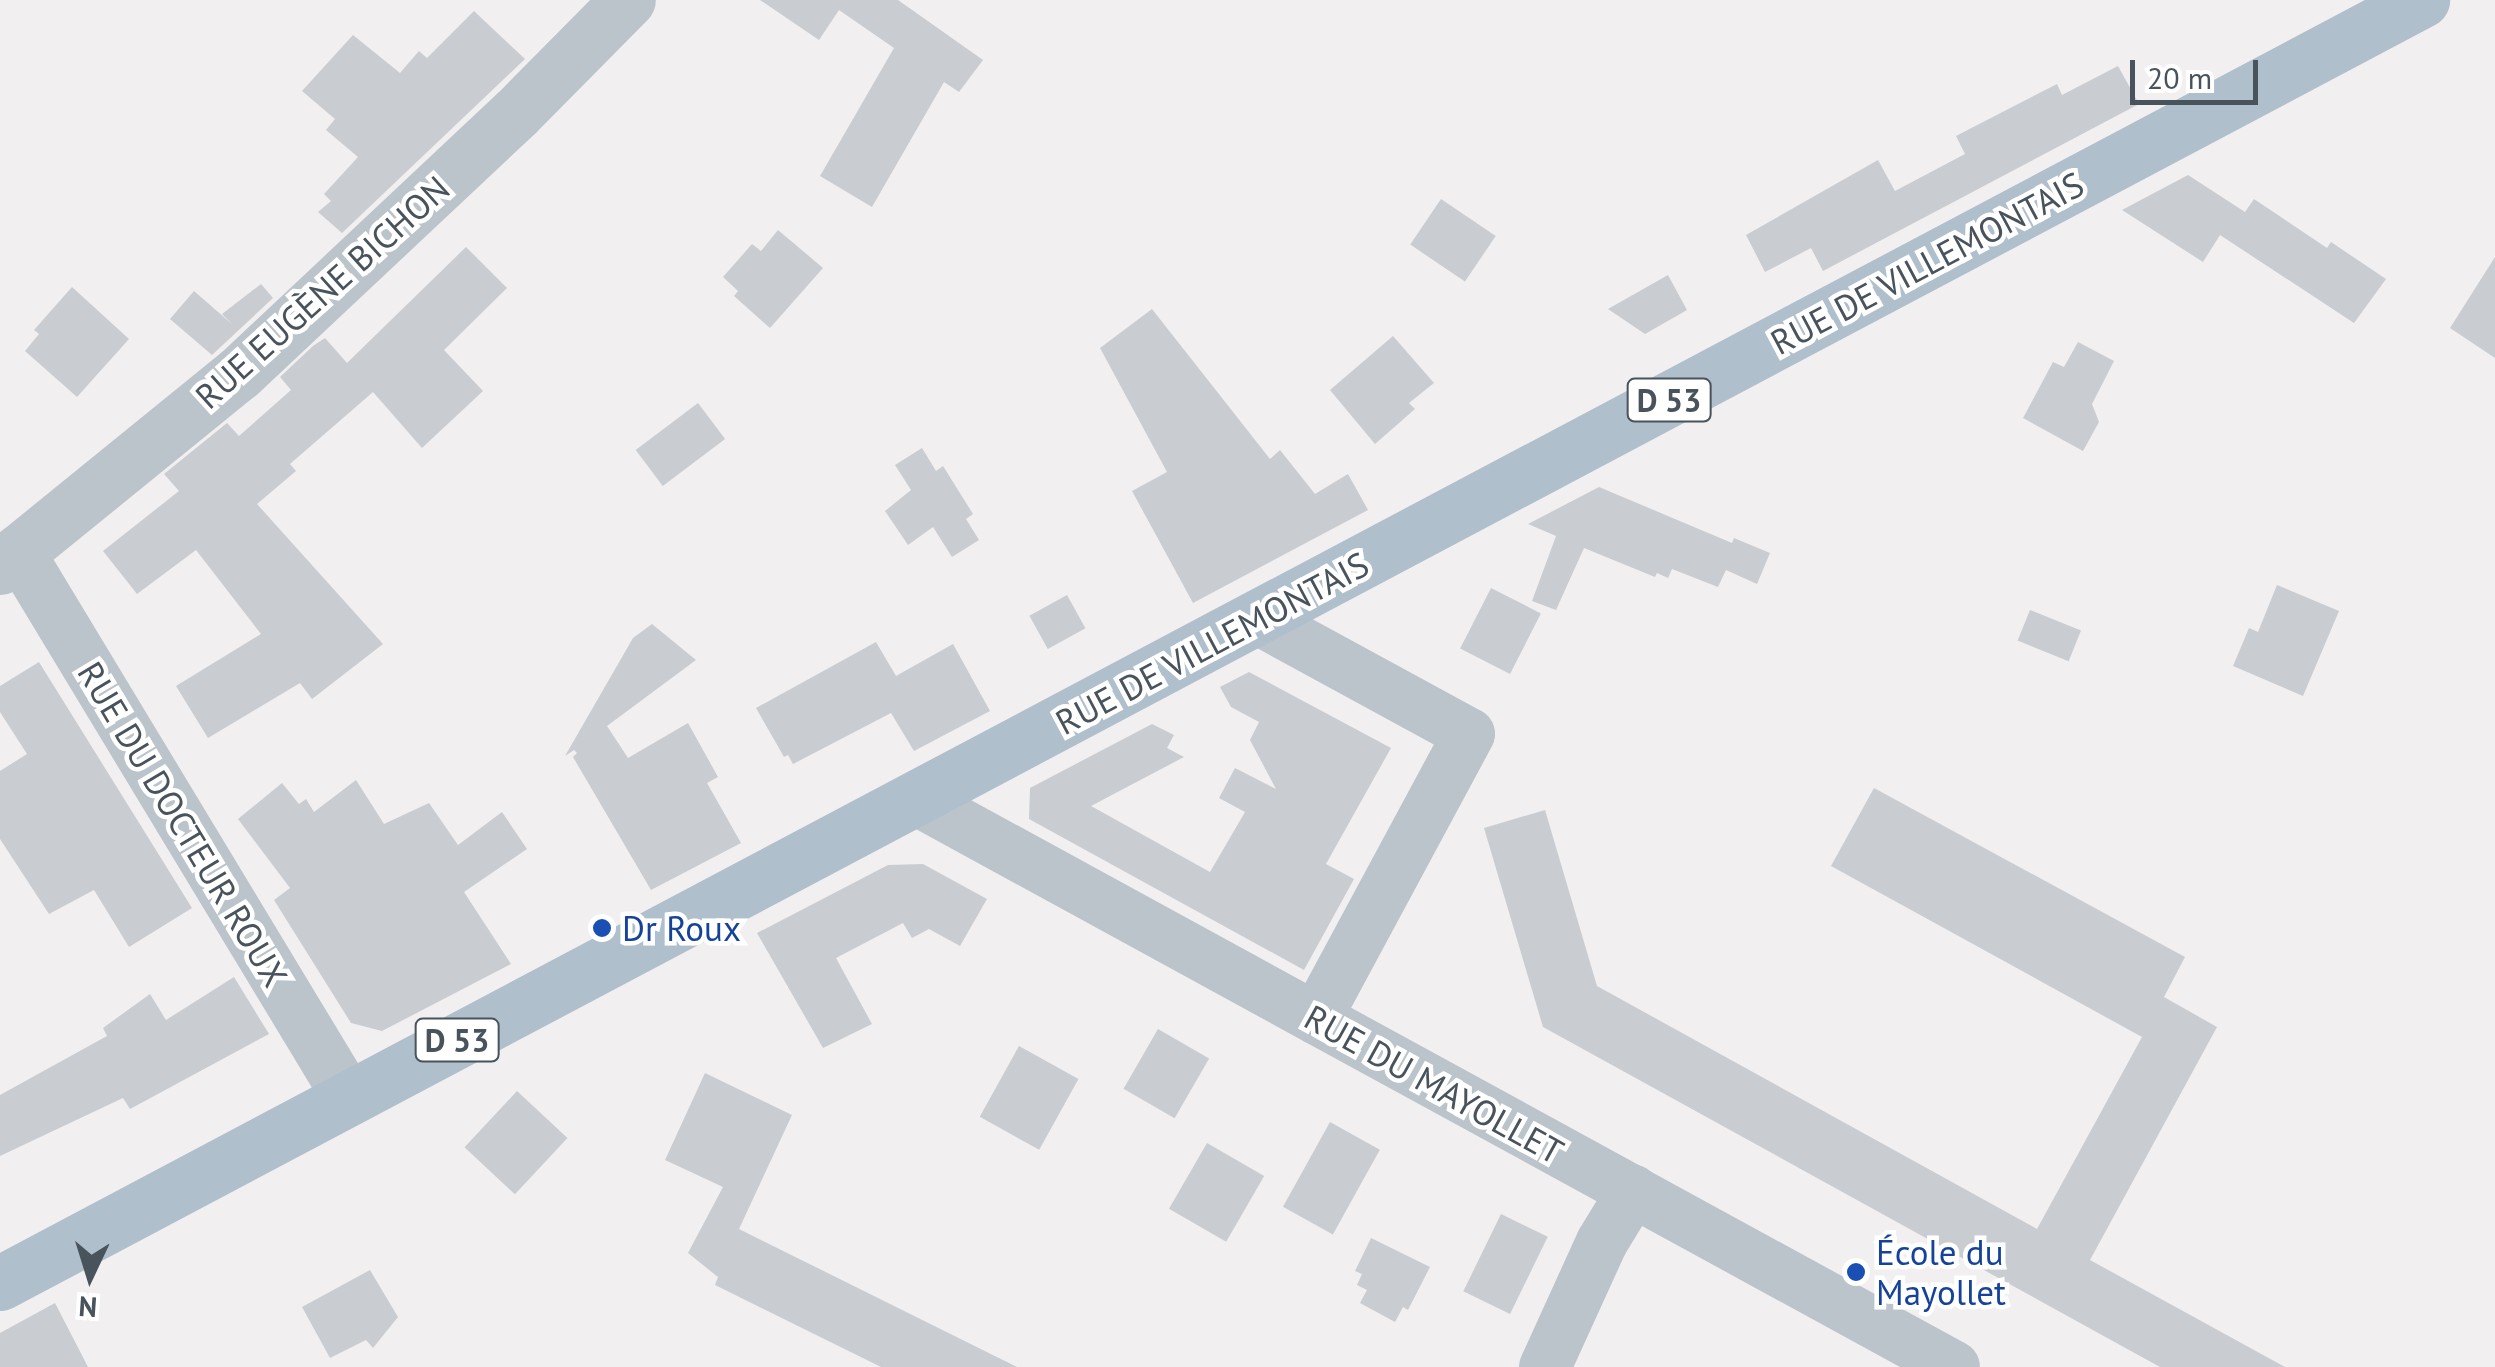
<!DOCTYPE html>
<meta charset="utf-8">
<style>
body{margin:0}
#map{position:relative;width:2495px;height:1367px;overflow:hidden;background:#f1efef;font-family:"PT Sans",sans-serif}
div>[style]{position:absolute}
[style*='--x']{left:calc(var(--x)*1px);top:calc(var(--y)*1px);width:calc(var(--w)*1px);rotate:calc(var(--a)*1deg)}
.building>*{inset:0;background:#c9ccd1;transform-origin:0 0}
.minor>*{height:52px;margin:-26px;padding:0 26px;transform-origin:26px;border-radius:26px;background:#bbc4cb}
.tertiary>*{height:55px;margin:-27.5px;padding:0 27.5px;transform-origin:27.5px;border-radius:27.5px;background:#bbc4cb}
.primary>*{height:55px;margin:-27.5px;padding:0 27.5px;transform-origin:27.5px;border-radius:27.5px;background:#b0bfcc}
.dots>*{width:28px;height:28px;translate:-50% -50%;box-sizing:border-box;border:5px solid #fff;border-radius:50%}
span{translate:-50% -50%;white-space:nowrap;text-align:center;line-height:1.15;-webkit-text-stroke:9px #fff;paint-order:stroke}
.shield-label span{padding:2px 8px;background:#fff;border:2px solid;border-radius:8px;-webkit-text-stroke-width:0}
.shield-label{font-size:32px;color:#48535b;font-weight:700}
.street-label{font-size:35px;color:#48535b}
.transit-label{font-size:35px;color:#164399}
.left{translate:0 -50%;text-align:left}
.north{position:absolute;left:40px;top:1227px;width:100px;height:100px;-webkit-text-stroke:8px #fff;paint-order:stroke;rotate:184deg;font-size:28px;font-weight:700;line-height:40px;text-align:center;color:#48535b}
.north::after{content:'';display:block;margin:auto;width:35px;height:45px;background:#48535b;clip-path:polygon(50% 0,100% 100%,50% 72%,0 100%)}
.scale{position:absolute;left:2130px;top:60px;width:128px;height:45px;box-sizing:border-box;border:5px solid #48535b;border-top:0;padding-left:12px;font-size:30px;line-height:35px;white-space:nowrap;color:#48535b;-webkit-text-stroke:8px #fff;paint-order:stroke}
</style>
<div id="map">
<div class="building">
<i style="clip-path:polygon(760px 0,898px 0,983px 60px,959px 92px,944px 82px,872px 207px,820px 176px,894px 48px,839px 10px,819px 40px)"></i>
<i style="clip-path:polygon(474px 11px,525px 59px,342px 233px,318px 212px,331px 201px,324px 194px,358px 157px,326px 130px,335px 119px,302px 91px,353px 35px,400px 73px,419px 51px,427px 58px)"></i>
<i style="clip-path:polygon(2118px 66px,2139px 104px,1823px 271px,1811px 248px,1765px 272px,1746px 235px,1878px 160px,1895px 191px,1965px 154px,1956px 136px,2057px 84px,2062px 95px)"></i>
<i style="clip-path:polygon(2188px 175px,2245px 212px,2254px 199px,2327px 248px,2331px 242px,2386px 279px,2354px 323px,2220px 235px,2203px 262px,2122px 210px)"></i>
<i style="left:1441px;top:199px;width:66px;height:55px;rotate:34deg"></i>
<i style="clip-path:polygon(778px 230px,823px 268px,770px 328px,734px 296px,738px 291px,723px 277px,752px 244px,761px 251px)"></i>
<i style="clip-path:polygon(466px 247px,507px 288px,444px 350px,483px 391px,422px 448px,373px 392px,290px 464px,296px 471px,257px 504px,383px 644px,312px 699px,300px 683px,208px 738px,176px 686px,261px 634px,196px 550px,137px 594px,103px 551px,179px 491px,164px 474px,227px 423px,239px 436px,291px 390px,280px 377px,313px 346px,325px 338px,347px 363px)"></i>
<i style="clip-path:polygon(2495px 257px,2495px 358px,2450px 328px)"></i>
<i style="clip-path:polygon(1668px 275px,1687px 310px,1645px 334px,1608px 309px)"></i>
<i style="clip-path:polygon(261px 284px,273px 298px,212px 355px,170px 319px,194px 291px,233px 325px,222px 314px)"></i>
<i style="clip-path:polygon(72px 287px,129px 339px,77px 397px,25px 351px,39px 334px,34px 330px)"></i>
<i style="clip-path:polygon(1152px 309px,1270px 459px,1280px 450px,1315px 494px,1348px 474px,1368px 510px,1193px 603px,1132px 491px,1167px 472px,1100px 348px)"></i>
<i style="clip-path:polygon(1393px 336px,1434px 383px,1409px 403px,1415px 409px,1375px 444px,1330px 390px)"></i>
<i style="clip-path:polygon(2078px 342px,2114px 361px,2092px 404px,2099px 422px,2083px 451px,2023px 418px,2053px 362px,2064px 367px)"></i>
<i style="left:698px;top:403px;width:45px;height:78px;rotate:53deg"></i>
<i style="clip-path:polygon(922px 448px,936px 471px,943px 466px,973px 514px,966px 519px,979px 540px,952px 557px,933px 527px,908px 545px,885px 511px,911px 490px,895px 465px)"></i>
<i style="clip-path:polygon(1599px 487px,1732px 543px,1734px 538px,1770px 553px,1757px 584px,1726px 570px,1718px 587px,1672px 569px,1668px 578px,1657px 573px,1655px 577px,1584px 548px,1556px 610px,1532px 601px,1556px 536px,1528px 524px)"></i>
<i style="clip-path:polygon(2277px 585px,2339px 611px,2303px 696px,2233px 666px,2249px 628px,2258px 632px)"></i>
<i style="left:1491px;top:588px;width:56px;height:68px;rotate:27deg"></i>
<i style="left:1067px;top:595px;width:38px;height:43px;rotate:61deg"></i>
<i style="left:2030px;top:610px;width:55px;height:33px;rotate:22deg"></i>
<i style="clip-path:polygon(652px 624px,696px 660px,607px 726px,628px 758px,688px 723px,718px 777px,707px 783px,741px 843px,651px 890px,573px 757px,577px 753px,574px 750px,565px 756px,633px 638px)"></i>
<i style="clip-path:polygon(876px 642px,896px 676px,953px 644px,990px 711px,914px 751px,891px 713px,793px 764px,788px 755px,784px 757px,756px 708px)"></i>
<i style="clip-path:polygon(39px 662px,192px 908px,129px 947px,94px 890px,49px 914px,0 839px,0 771px,27px 754px,0 712px,0 686px)"></i>
<i style="clip-path:polygon(1249px 672px,1391px 748px,1326px 864px,1354px 879px,1304px 970px,1029px 819px,1030px 788px,1152px 724px,1174px 735px,1167px 748px,1184px 757px,1091px 806px,1210px 872px,1245px 812px,1219px 798px,1235px 768px,1276px 789px,1250px 740px,1259px 722px,1231px 707px,1220px 687px)"></i>
<i style="clip-path:polygon(356px 780px,384px 824px,429px 803px,458px 845px,502px 812px,527px 849px,464px 892px,511px 964px,382px 1031px,351px 1023px,274px 900px,290px 888px,238px 819px,282px 783px,299px 804px,306px 799px,314px 812px)"></i>
<i style="clip-path:polygon(1874px 788px,2185px 957px,2164px 997px,2217px 1027px,2090px 1260px,2285px 1367px,2160px 1367px,1543px 1027px,1484px 828px,1545px 810px,1597px 986px,2037px 1229px,2142px 1037px,1831px 866px)"></i>
<i style="clip-path:polygon(923px 864px,987px 899px,960px 946px,929px 929px,912px 938px,903px 923px,836px 958px,872px 1024px,823px 1048px,757px 933px,888px 865px)"></i>
<i style="clip-path:polygon(234px 977px,269px 1034px,130px 1109px,123px 1098px,0 1156px,0 1095px,107px 1036px,103px 1028px,150px 994px,166px 1020px)"></i>
<i style="left:1158px;top:1029px;width:59px;height:69px;rotate:30deg"></i>
<i style="left:1019px;top:1046px;width:68px;height:81px;rotate:29deg"></i>
<i style="clip-path:polygon(705px 1073px,792px 1115px,739px 1229px,1017px 1367px,881px 1367px,715px 1285px,718px 1277px,688px 1253px,723px 1187px,665px 1160px)"></i>
<i style="left:517px;top:1091px;width:69px;height:77px;rotate:43deg"></i>
<i style="left:1330px;top:1122px;width:57px;height:97px;rotate:29deg"></i>
<i style="left:1207px;top:1143px;width:66px;height:76px;rotate:30deg"></i>
<i style="left:1501px;top:1214px;width:52px;height:86px;rotate:26deg"></i>
<i style="clip-path:polygon(1371px 1238px,1430px 1267px,1408px 1310px,1403px 1307px,1395px 1322px,1360px 1303px,1367px 1290px,1357px 1285px,1362px 1274px,1355px 1271px)"></i>
<i style="clip-path:polygon(370px 1270px,398px 1317px,373px 1348px,366px 1340px,330px 1358px,302px 1307px)"></i>
<i style="clip-path:polygon(55px 1303px,88px 1367px,0 1367px,0 1333px)"></i>
</div>
<div class="minor">
<i style="--x:18;--y:551;--w:638;--a:58.85"></i>
<i style="--x:1258;--y:619;--w:240;--a:28.6"></i>
<i style="--x:1469;--y:734;--w:323;--a:118.3"></i>
<i style="--x:915;--y:799;--w:1184;--a:28.66"></i>
<i style="--x:1545;--y:1367;--w:137;--a:-65.5"></i>
<i style="--x:1602;--y:1242;--w:60;--a:-58.7"></i>
</div>
<div class="tertiary">
<i style="--x:0;--y:567;--w:308;--a:-39.1"></i>
<i style="--x:239;--y:373;--w:380;--a:-43.2"></i>
<i style="--x:516;--y:113;--w:159;--a:-45.3"></i>
</div>
<div class="primary">
<i style="--x:0;--y:1283;--w:2741;--a:-27.91"></i>
</div>
<div class="dots">
<i style="left:602px;top:928px;background:#1a4fb4"></i>
<i style="left:1856px;top:1272px;background:#1a4fb4"></i>
</div>
<div class="shield-label">
<span style="left:1669px;top:400px">D 53</span>
<span style="left:457px;top:1040px">D 53</span>
</div>
<div class="street-label">
<span style="left:1927px;top:263px;rotate:-28deg">RUE DE VILLEMONTAIS</span>
<span style="left:322px;top:292px;rotate:-42deg">RUE EUGÈNE BICHON</span>
<span style="left:1212px;top:643px;rotate:-28deg">RUE DE VILLEMONTAIS</span>
<span style="left:183px;top:824px;rotate:59deg">RUE DU DOCTEUR ROUX</span>
<span style="left:1434px;top:1084px;rotate:29deg">RUE DU MAYOLLET</span>
</div>
<div class="transit-label">
<span class="left" style="left:622px;top:928px">Dr Roux</span>
<span class="left" style="left:1876px;top:1272px">École du<br>Mayollet</span>
</div>
<div class="north">N</div>
<div class="scale">20 m</div>
</div>
